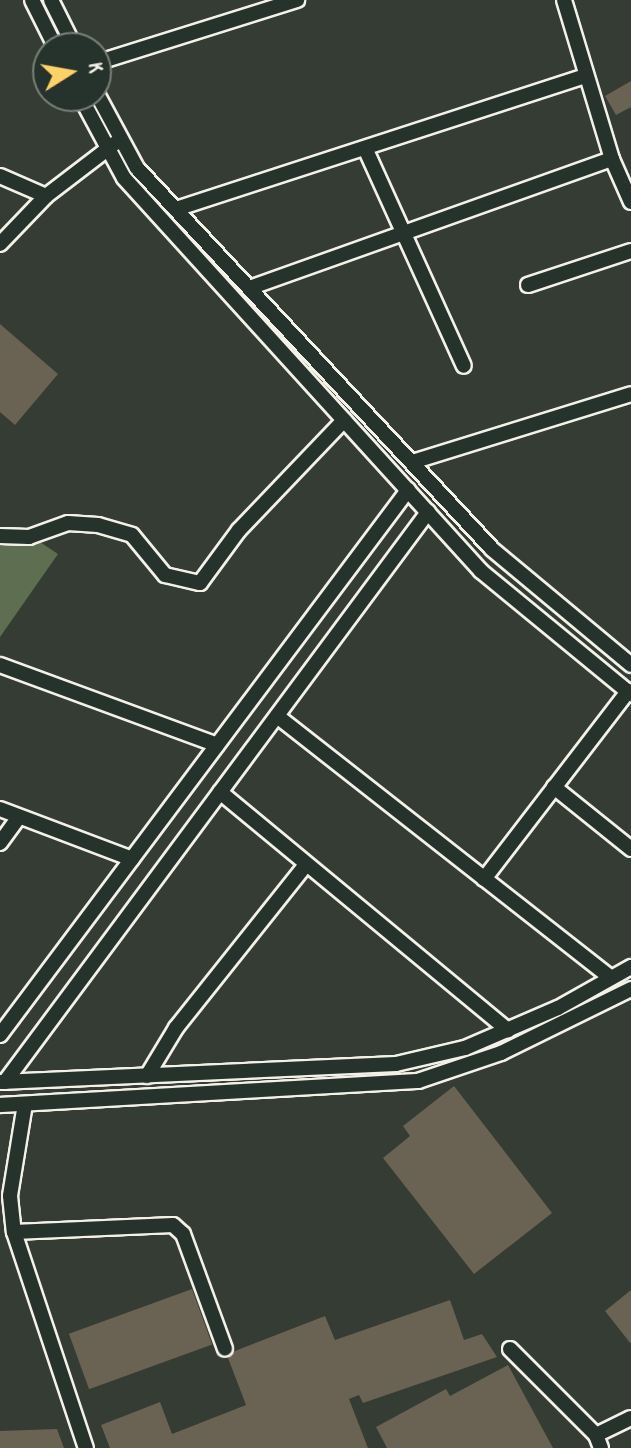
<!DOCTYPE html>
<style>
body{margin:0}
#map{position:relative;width:631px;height:1448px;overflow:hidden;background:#343c34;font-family:Dekko,sans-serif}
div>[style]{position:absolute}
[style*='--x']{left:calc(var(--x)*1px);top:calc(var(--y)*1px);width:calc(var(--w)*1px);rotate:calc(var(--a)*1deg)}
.green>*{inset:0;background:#5e6e50}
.building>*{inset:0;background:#6a6252;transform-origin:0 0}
.roads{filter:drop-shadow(2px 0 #f4f1e8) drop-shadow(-2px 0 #f4f1e8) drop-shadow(0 2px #f4f1e8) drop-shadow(0 -2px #f4f1e8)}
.minor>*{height:14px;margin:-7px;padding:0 7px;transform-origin:7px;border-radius:7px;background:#26332d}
span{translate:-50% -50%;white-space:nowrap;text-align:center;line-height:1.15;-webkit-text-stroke:6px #26332d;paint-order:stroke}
.north{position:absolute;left:32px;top:32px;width:80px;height:80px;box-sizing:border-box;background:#26332d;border:2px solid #787f78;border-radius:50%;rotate:79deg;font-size:22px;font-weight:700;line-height:32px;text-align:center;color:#f4f1e8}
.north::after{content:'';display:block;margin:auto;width:28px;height:36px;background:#ffd166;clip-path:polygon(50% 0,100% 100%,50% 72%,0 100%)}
</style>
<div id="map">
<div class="green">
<i style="clip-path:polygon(40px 542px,58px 554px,0 637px,0 543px)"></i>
</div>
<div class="building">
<i style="clip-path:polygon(631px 81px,631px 107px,616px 115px,605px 96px)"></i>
<i style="clip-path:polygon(0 324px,58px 374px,15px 425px,0 412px)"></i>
<i style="clip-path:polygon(454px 1086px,552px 1213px,474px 1274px,383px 1158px,410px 1136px,403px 1126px)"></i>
<i style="left:192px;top:1289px;width:59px;height:131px;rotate:70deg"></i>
<i style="clip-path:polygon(631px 1290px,631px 1344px,605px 1311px)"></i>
<i style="clip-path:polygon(450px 1300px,464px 1340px,482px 1334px,497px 1357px,363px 1403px,359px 1395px,349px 1399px,368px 1448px,110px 1448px,101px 1425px,160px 1402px,172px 1434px,246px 1405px,228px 1358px,235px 1351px,325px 1316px,335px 1340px)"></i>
<i style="clip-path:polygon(508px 1365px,553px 1448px,387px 1448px,376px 1427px,446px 1389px,450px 1396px)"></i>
<i style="clip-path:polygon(57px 1429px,64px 1448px,0 1448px,0 1431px)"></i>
</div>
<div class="roads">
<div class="minor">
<i style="--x:32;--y:0;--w:54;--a:63.4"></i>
<i style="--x:51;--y:0;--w:54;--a:63.4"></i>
<i style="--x:564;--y:0;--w:166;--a:73.2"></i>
<i style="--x:612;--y:159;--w:47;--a:66.2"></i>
<i style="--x:96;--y:63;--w:211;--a:-17.4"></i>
<i style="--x:96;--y:92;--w:86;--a:61.7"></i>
<i style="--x:137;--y:168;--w:521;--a:47.02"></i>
<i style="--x:492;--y:549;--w:181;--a:39.8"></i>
<i style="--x:80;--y:96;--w:93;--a:61.8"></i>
<i style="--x:124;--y:178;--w:531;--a:47.75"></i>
<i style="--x:481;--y:571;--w:194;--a:39.4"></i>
<i style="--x:365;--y:148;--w:239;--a:65.6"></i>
<i style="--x:0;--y:176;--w:50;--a:23.5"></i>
<i style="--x:46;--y:196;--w:86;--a:-37.4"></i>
<i style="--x:176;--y:209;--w:431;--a:-18"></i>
<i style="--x:0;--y:244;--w:66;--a:-46.2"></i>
<i style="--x:528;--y:285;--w:108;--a:-18.3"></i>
<i style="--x:252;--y:287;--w:382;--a:-19.6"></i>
<i style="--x:412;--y:462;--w:229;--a:-17.2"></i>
<i style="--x:0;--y:536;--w:29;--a:2"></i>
<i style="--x:29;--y:537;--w:41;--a:-19.7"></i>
<i style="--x:68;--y:523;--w:30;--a:4"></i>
<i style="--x:98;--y:525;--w:35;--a:16"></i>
<i style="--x:132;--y:535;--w:52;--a:50.5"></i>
<i style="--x:165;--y:575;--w:36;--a:13"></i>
<i style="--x:200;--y:583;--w:66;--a:-53.7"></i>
<i style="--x:239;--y:530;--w:152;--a:-46.3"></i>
<i style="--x:0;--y:665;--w:231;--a:20.2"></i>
<i style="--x:277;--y:716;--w:424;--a:38.1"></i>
<i style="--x:554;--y:787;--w:99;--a:38.8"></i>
<i style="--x:220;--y:792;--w:374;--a:39.6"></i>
<i style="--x:0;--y:809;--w:141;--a:20.7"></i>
<i style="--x:0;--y:843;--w:32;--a:-54"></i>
<i style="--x:484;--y:879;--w:237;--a:-52.5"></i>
<i style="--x:0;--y:1035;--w:681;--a:-53.18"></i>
<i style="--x:147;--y:1076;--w:56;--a:-58.9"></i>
<i style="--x:176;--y:1028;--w:207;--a:-51.5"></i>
<i style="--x:1;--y:1082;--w:395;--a:-2.6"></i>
<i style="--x:396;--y:1064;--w:71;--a:-13.1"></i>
<i style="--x:465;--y:1048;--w:101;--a:-23.3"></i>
<i style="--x:558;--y:1008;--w:84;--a:-29.3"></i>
<i style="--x:5;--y:1082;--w:710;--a:-53.42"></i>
<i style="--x:25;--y:1104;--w:93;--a:99.3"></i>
<i style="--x:10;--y:1196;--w:36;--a:84"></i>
<i style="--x:14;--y:1232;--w:228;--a:71.6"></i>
<i style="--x:0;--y:1105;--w:419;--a:-3.3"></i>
<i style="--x:418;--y:1081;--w:88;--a:-18.6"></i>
<i style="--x:501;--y:1053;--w:145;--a:-26.2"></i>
<i style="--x:14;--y:1232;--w:159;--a:-2.5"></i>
<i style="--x:173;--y:1225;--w:13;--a:42"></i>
<i style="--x:183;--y:1234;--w:122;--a:69.9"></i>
<i style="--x:510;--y:1349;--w:122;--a:45"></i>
<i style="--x:601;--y:1448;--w:14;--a:-111"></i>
<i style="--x:596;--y:1435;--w:39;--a:-26"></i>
</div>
</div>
<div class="north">K</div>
</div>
